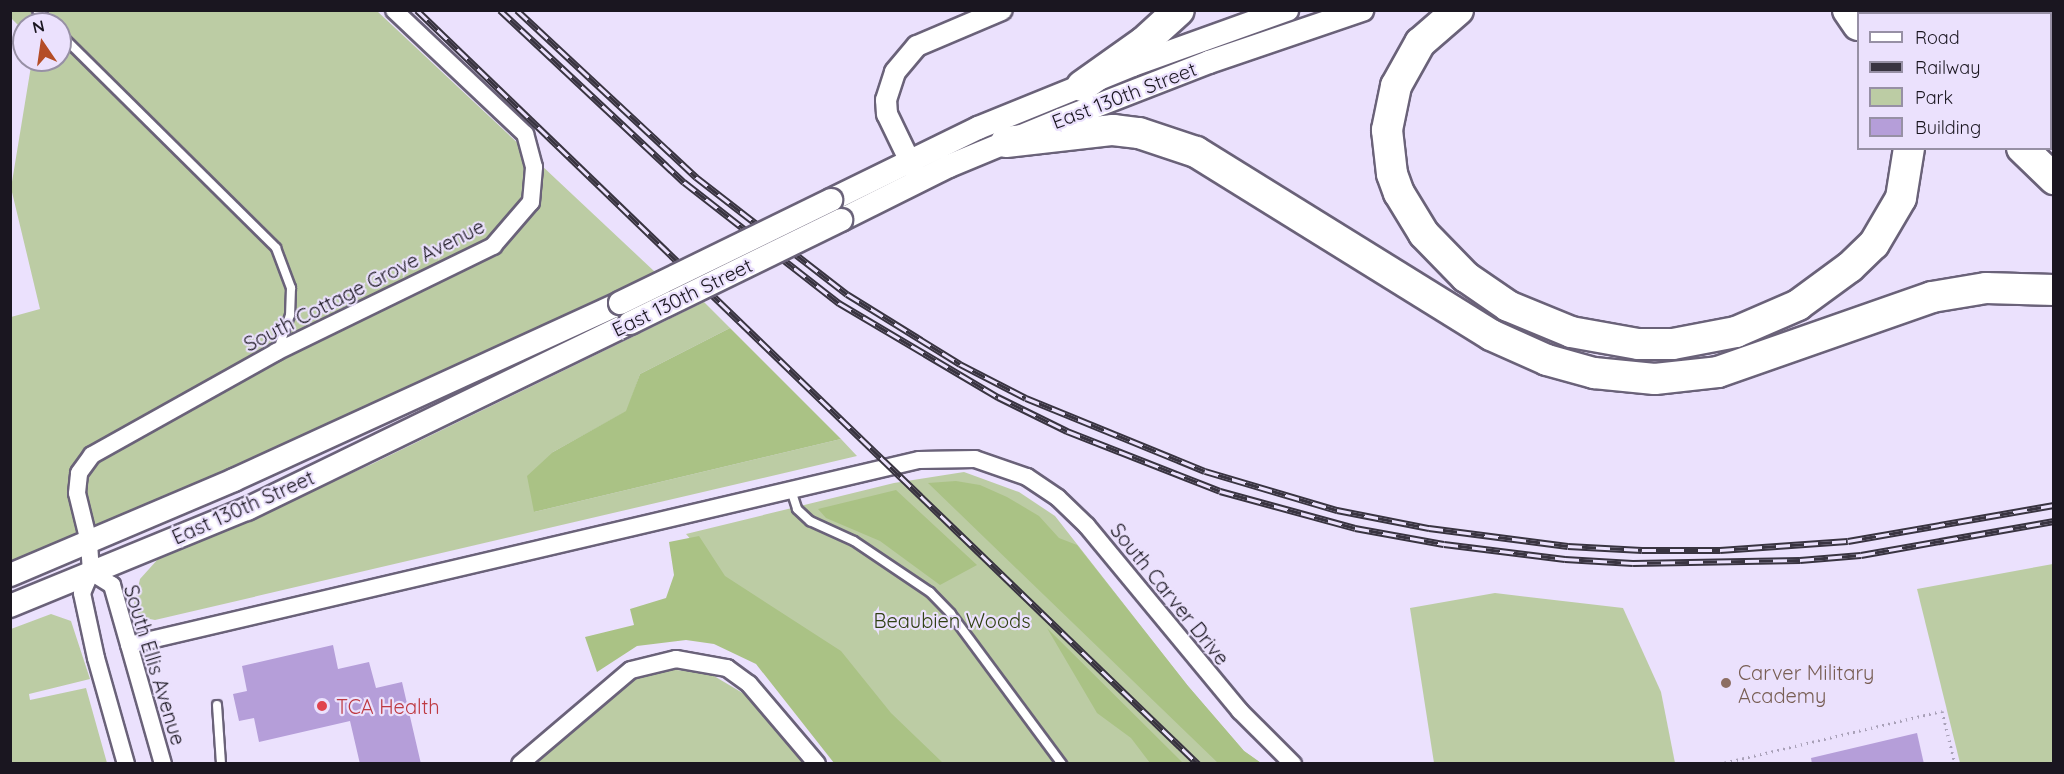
<!DOCTYPE html>
<style>
body{margin:0}
#map{position:relative;width:2064px;height:774px;overflow:hidden;background:#ebe1fd;font-family:Quicksand,sans-serif}
div>[style]{position:absolute}
[style*='--x']{left:calc(var(--x)*1px);top:calc(var(--y)*1px);width:calc(var(--w)*1px);rotate:calc(var(--a)*1deg)}
.green>*{inset:0;background:#bccca4}
.forest>*{inset:0;background:#aac285}
.building>*{inset:0;background:#b59ed9}
.path>*{height:3px;margin-top:-1.5px;transform-origin:0;background:repeating-linear-gradient(90deg,#a9a1b8 0 1.5px,transparent 0 6px)}
.roads{filter:drop-shadow(2px 0 #6a6279) drop-shadow(-2px 0 #6a6279) drop-shadow(0 2px #6a6279) drop-shadow(0 -2px #6a6279)}
.service>*{height:8px;margin:-4px;padding:0 4px;transform-origin:4px;border-radius:4px;background:#fff}
.minor>*{height:16px;margin:-8px;padding:0 8px;transform-origin:8px;border-radius:8px;background:#fff}
.tertiary>*{height:20px;margin:-10px;padding:0 10px;transform-origin:10px;border-radius:10px;background:#fff}
.secondary>*{height:22px;margin:-11px;padding:0 11px;transform-origin:11px;border-radius:11px;background:#fff}
.motorway>*{height:30px;margin:-15px;padding:0 15px;transform-origin:15px;border-radius:15px;background:#fff}
.rail>*{height:7px;margin-top:-3.5px;transform-origin:0;background:repeating-linear-gradient(90deg,#ebe1fd 0 14px,#393441 0 28px);box-sizing:border-box;border-block:2px solid #393441}
.bridges{filter:drop-shadow(2px 0 #6a6279) drop-shadow(-2px 0 #6a6279) drop-shadow(0 2px #6a6279) drop-shadow(0 -2px #6a6279)}
.secondary-bridge>*{height:22px;margin:-11px;padding:0 11px;transform-origin:11px;border-radius:11px;background:#fff}
.dots>*{width:16px;height:16px;translate:-50% -50%;box-sizing:border-box;border:3px solid #ebe1fd;border-radius:50%}
span{translate:-50% -50%;white-space:nowrap;text-align:center;line-height:1.15;-webkit-text-stroke:4.5px #ebe1fd;paint-order:stroke}
.street-label{font-size:20px;color:#1a1620}
.park-label{font-size:20px;color:#304013}
.education-label{font-size:20px;color:#785e54}
.left{translate:0 -50%;text-align:left}
.health-label{font-size:20px;color:#be3a42}
.frame{position:absolute;inset:0;border:12px solid #1a1620;pointer-events:none}
.legend{position:absolute;left:1857px;top:12px;width:195px;height:138px;box-sizing:border-box;background:#ebe1fd;border:2px solid #9790a5;margin:0;padding:8px 10px;list-style:none;font-size:18px;color:#1a1620}
.legend li{display:flex;align-items:center;gap:12px;height:30px}
.legend b{width:30px;border:2px solid #9790a5}
.north{position:absolute;left:12px;top:12px;width:60px;height:60px;box-sizing:border-box;background:#ebe1fd;border:2px solid #9790a5;border-radius:50%;rotate:347deg;font-size:16px;font-weight:700;line-height:24px;text-align:center;color:#1a1620}
.north::after{content:'';display:block;margin:auto;width:21px;height:27px;background:#b44d27;clip-path:polygon(50% 0,100% 100%,50% 72%,0 100%)}
</style>
<div id="map">
<div class="green">
<i style="clip-path:polygon(11px 11px,377px 11px,655px 272px,163px 504px,11px 565px,11px 317px,40px 309px,11px 188px,32px 60px,60px 60px,60px 24px,24px 24px,24px 31px,11px 18px)"></i>
<i style="clip-path:polygon(704px 302px,730px 328px,640px 374px,627px 411px,553px 452px,534px 512px,841px 439px,857px 456px,155px 620px,139px 617px,134px 604px,140px 579px,158px 559px,372px 464px)"></i>
<i style="clip-path:polygon(964px 472px,1019px 492px,1055px 516px,1188px 686px,1244px 751px,1261px 763px,887px 763px,686px 534px,894px 483px)"></i>
<i style="clip-path:polygon(2053px 564px,2053px 763px,1960px 763px,1917px 589px)"></i>
<i style="clip-path:polygon(1495px 593px,1623px 608px,1661px 692px,1675px 763px,1434px 763px,1410px 608px)"></i>
<i style="clip-path:polygon(51px 614px,71px 621px,90px 679px,29px 694px,30px 700px,86px 688px,107px 763px,11px 763px,11px 629px)"></i>
<i style="clip-path:polygon(665px 669px,709px 673px,746px 695px,805px 763px,536px 764px,629px 681px)"></i>
</div>
<div class="forest">
<i style="clip-path:polygon(730px 328px,841px 439px,534px 512px,527px 476px,553px 452px,626px 411px,640px 374px)"></i>
<i style="clip-path:polygon(956px 481px,980px 485px,1007px 497px,1039px 516px,1059px 538px,1077px 545px,1188px 686px,1244px 751px,1261px 763px,1218px 763px,928px 483px)"></i>
<i style="clip-path:polygon(896px 490px,977px 565px,940px 585px,880px 541px,826px 518px,818px 509px)"></i>
<i style="clip-path:polygon(699px 536px,725px 576px,841px 651px,891px 713px,943px 763px,834px 763px,756px 664px,714px 644px,686px 640px,637px 646px,597px 672px,585px 637px,634px 625px,630px 609px,666px 598px,674px 575px,669px 542px)"></i>
<i style="clip-path:polygon(1047px 628px,1183px 763px,1150px 763px,1131px 738px,1097px 713px)"></i>
</div>
<div class="building">
<i style="clip-path:polygon(333px 645px,338px 669px,369px 662px,376px 688px,402px 682px,421px 764px,360px 764px,350px 721px,259px 742px,254px 718px,239px 721px,233px 694px,247px 691px,242px 666px)"></i>
<i style="clip-path:polygon(1917px 733px,1924px 764px,1812px 764px,1811px 758px)"></i>
</div>
<div class="path">
<i style="--x:1719;--y:764;--w:229;--a:-13.4"></i>
<i style="--x:1942;--y:711;--w:55;--a:76.2"></i>
</div>
<div class="roads">
<div class="service">
<i style="--x:37;--y:10;--w:19;--a:47"></i>
<i style="--x:60;--y:34;--w:304;--a:44.7"></i>
<i style="--x:276;--y:248;--w:43;--a:69.4"></i>
<i style="--x:291;--y:288;--w:27;--a:92"></i>
<i style="--x:290;--y:315;--w:36;--a:109"></i>
<i style="--x:791;--y:490;--w:20;--a:72"></i>
<i style="--x:797;--y:509;--w:18;--a:43"></i>
<i style="--x:810;--y:521;--w:48;--a:24.4"></i>
<i style="--x:854;--y:541;--w:92;--a:33.9"></i>
<i style="--x:930;--y:592;--w:30;--a:46"></i>
<i style="--x:951;--y:614;--w:187;--a:53.5"></i>
<i style="--x:217;--y:705;--w:59;--a:86.1"></i>
</div>
<div class="minor">
<i style="--x:91;--y:572;--w:25;--a:32"></i>
<i style="--x:112;--y:585;--w:186;--a:74.1"></i>
<i style="--x:129;--y:645;--w:811;--a:-13.18"></i>
<i style="--x:919;--y:460;--w:56;--a:-1"></i>
<i style="--x:975;--y:459;--w:55;--a:19.1"></i>
<i style="--x:1027;--y:477;--w:37;--a:34"></i>
<i style="--x:1058;--y:498;--w:40;--a:44"></i>
<i style="--x:1087;--y:526;--w:240;--a:50.4"></i>
<i style="--x:1240;--y:711;--w:75;--a:45"></i>
<i style="--x:126;--y:764;--w:110;--a:-105.8"></i>
<i style="--x:96;--y:658;--w:66;--a:-102.2"></i>
<i style="--x:82;--y:593;--w:23;--a:-67"></i>
<i style="--x:91;--y:572;--w:30;--a:-94"></i>
<i style="--x:89;--y:542;--w:50;--a:-103.8"></i>
<i style="--x:77;--y:493;--w:20;--a:-84"></i>
<i style="--x:79;--y:473;--w:22;--a:-54"></i>
<i style="--x:92;--y:455;--w:211;--a:-29.2"></i>
<i style="--x:276;--y:352;--w:242;--a:-26"></i>
<i style="--x:493;--y:246;--w:58;--a:-49.2"></i>
<i style="--x:531;--y:202;--w:35;--a:-85"></i>
<i style="--x:534;--y:167;--w:34;--a:-105"></i>
<i style="--x:525;--y:134;--w:180;--a:-136.6"></i>
<i style="--x:520;--y:764;--w:145;--a:-40.3"></i>
<i style="--x:631;--y:670;--w:46;--a:-13.7"></i>
<i style="--x:676;--y:659;--w:52;--a:10"></i>
<i style="--x:727;--y:668;--w:27;--a:36"></i>
<i style="--x:749;--y:684;--w:105;--a:49.6"></i>
</div>
<div class="tertiary">
<i style="--x:916;--y:174;--w:67;--a:-115.8"></i>
<i style="--x:887;--y:114;--w:14;--a:-94"></i>
<i style="--x:886;--y:100;--w:29;--a:-72"></i>
<i style="--x:895;--y:72;--w:34;--a:-50"></i>
<i style="--x:917;--y:46;--w:92;--a:-23"></i>
</div>
<div class="secondary">
<i style="--x:831;--y:200;--w:164;--a:-26.1"></i>
<i style="--x:978;--y:128;--w:167;--a:-22.1"></i>
<i style="--x:1133;--y:65;--w:164;--a:-19.7"></i>
<i style="--x:841;--y:220;--w:121;--a:-26.6"></i>
<i style="--x:949;--y:166;--w:120;--a:-22.5"></i>
<i style="--x:1060;--y:120;--w:160;--a:-21.3"></i>
<i style="--x:1209;--y:62;--w:162;--a:-18.8"></i>
<i style="--x:10;--y:575;--w:243;--a:-23"></i>
<i style="--x:234;--y:480;--w:425;--a:-24.6"></i>
<i style="--x:10;--y:606;--w:256;--a:-22.3"></i>
<i style="--x:247;--y:509;--w:426;--a:-25.9"></i>
</div>
<div class="motorway">
<i style="--x:1458;--y:10;--w:50;--a:139"></i>
<i style="--x:1420;--y:43;--w:49;--a:119.2"></i>
<i style="--x:1396;--y:86;--w:45;--a:101.6"></i>
<i style="--x:1387;--y:130;--w:44;--a:83.5"></i>
<i style="--x:1392;--y:174;--w:20;--a:70"></i>
<i style="--x:1399;--y:193;--w:48;--a:58.6"></i>
<i style="--x:1424;--y:234;--w:60;--a:45.7"></i>
<i style="--x:1466;--y:277;--w:51;--a:34.6"></i>
<i style="--x:1508;--y:306;--w:68;--a:22.4"></i>
<i style="--x:1571;--y:332;--w:68;--a:10.2"></i>
<i style="--x:1638;--y:344;--w:35;--a:0"></i>
<i style="--x:1673;--y:344;--w:64;--a:-10.8"></i>
<i style="--x:1736;--y:332;--w:68;--a:-23.5"></i>
<i style="--x:1798;--y:305;--w:64;--a:-36.2"></i>
<i style="--x:1850;--y:267;--w:33;--a:-44"></i>
<i style="--x:1874;--y:244;--w:53;--a:-59.6"></i>
<i style="--x:1901;--y:198;--w:51;--a:-80.9"></i>
<i style="--x:1848;--y:10;--w:18;--a:56"></i>
<i style="--x:1878;--y:10;--w:5;--a:53"></i>
<i style="--x:1934;--y:10;--w:5;--a:53"></i>
<i style="--x:1082;--y:86;--w:76;--a:-35.4"></i>
<i style="--x:1144;--y:42;--w:47;--a:-42.4"></i>
<i style="--x:2050;--y:96;--w:5;--a:37"></i>
<i style="--x:2050;--y:123;--w:4;--a:27"></i>
<i style="--x:1006;--y:142;--w:108;--a:-6.4"></i>
<i style="--x:1113;--y:130;--w:26;--a:7"></i>
<i style="--x:1139;--y:133;--w:60;--a:18.4"></i>
<i style="--x:1196;--y:152;--w:347;--a:31.8"></i>
<i style="--x:1491;--y:335;--w:61;--a:24.1"></i>
<i style="--x:1547;--y:360;--w:49;--a:15.5"></i>
<i style="--x:1594;--y:373;--w:61;--a:5.6"></i>
<i style="--x:1655;--y:379;--w:63;--a:-6.3"></i>
<i style="--x:1718;--y:372;--w:227;--a:-19.3"></i>
<i style="--x:1932;--y:297;--w:55;--a:-9.5"></i>
<i style="--x:1986;--y:288;--w:68;--a:1.7"></i>
<i style="--x:2022;--y:148;--w:45;--a:44.1"></i>
</div>
</div>
<div class="rail">
<i style="--x:417;--y:10;--w:1086;--a:43.99"></i>
<i style="--x:500;--y:10;--w:252;--a:43.1"></i>
<i style="--x:684;--y:182;--w:197;--a:38"></i>
<i style="--x:839;--y:303;--w:185;--a:30.6"></i>
<i style="--x:998;--y:397;--w:77;--a:26.2"></i>
<i style="--x:1067;--y:431;--w:164;--a:21.4"></i>
<i style="--x:1220;--y:491;--w:140;--a:15.3"></i>
<i style="--x:1355;--y:528;--w:90;--a:10.2"></i>
<i style="--x:1444;--y:544;--w:122;--a:7.1"></i>
<i style="--x:1565;--y:559;--w:68;--a:3.4"></i>
<i style="--x:1633;--y:563;--w:167;--a:-1"></i>
<i style="--x:1800;--y:560;--w:61;--a:-4.7"></i>
<i style="--x:1861;--y:555;--w:196;--a:-10"></i>
<i style="--x:517;--y:10;--w:245;--a:43"></i>
<i style="--x:696;--y:177;--w:191;--a:37.8"></i>
<i style="--x:847;--y:294;--w:133;--a:31.8"></i>
<i style="--x:960;--y:364;--w:74;--a:27.3"></i>
<i style="--x:1026;--y:398;--w:193;--a:22.2"></i>
<i style="--x:1205;--y:471;--w:138;--a:16.5"></i>
<i style="--x:1337;--y:510;--w:94;--a:11.1"></i>
<i style="--x:1429;--y:528;--w:140;--a:7.4"></i>
<i style="--x:1568;--y:546;--w:74;--a:3.1"></i>
<i style="--x:1642;--y:550;--w:78;--a:0"></i>
<i style="--x:1720;--y:550;--w:128;--a:-4"></i>
<i style="--x:1848;--y:541;--w:209;--a:-9.9"></i>
</div>
<div class="bridges">
<div class="secondary-bridge">
<i style="--x:620;--y:303;--w:235;--a:-26"></i>
<i style="--x:630;--y:323;--w:235;--a:-26"></i>
</div>
</div>
<div class="dots">
<i style="left:1726px;top:683px;background:#8d6e63"></i>
<i style="left:322px;top:706px;background:#e0444e"></i>
</div>
<div class="street-label">
<span style="left:1124px;top:95px;rotate:-21deg">East 130th Street</span>
<span style="left:364px;top:285px;rotate:-27deg">South Cottage Grove Avenue</span>
<span style="left:682px;top:297px;rotate:-26deg">East 130th Street</span>
<span style="left:243px;top:507px;rotate:-24deg">East 130th Street</span>
<span style="left:1170px;top:594px;rotate:51deg">South Carver Drive</span>
<span style="left:155px;top:665px;rotate:73deg">South Ellis Avenue</span>
</div>
<div class="park-label">
<span style="left:952px;top:620px">Beaubien Woods</span>
</div>
<div class="education-label">
<span class="left" style="left:1738px;top:684px">Carver Military<br>Academy</span>
</div>
<div class="health-label">
<span class="left" style="left:336px;top:706px">TCA Health</span>
</div>
<div class="frame"></div>
<ul class="legend">
<li><b style="height:8px;background:#fff"></b>Road</li>
<li><b style="height:8px;background:#393441"></b>Railway</li>
<li><b style="height:16px;background:#bccca4"></b>Park</li>
<li><b style="height:16px;background:#b59ed9"></b>Building</li>
</ul>
<div class="north">N</div>
</div>
